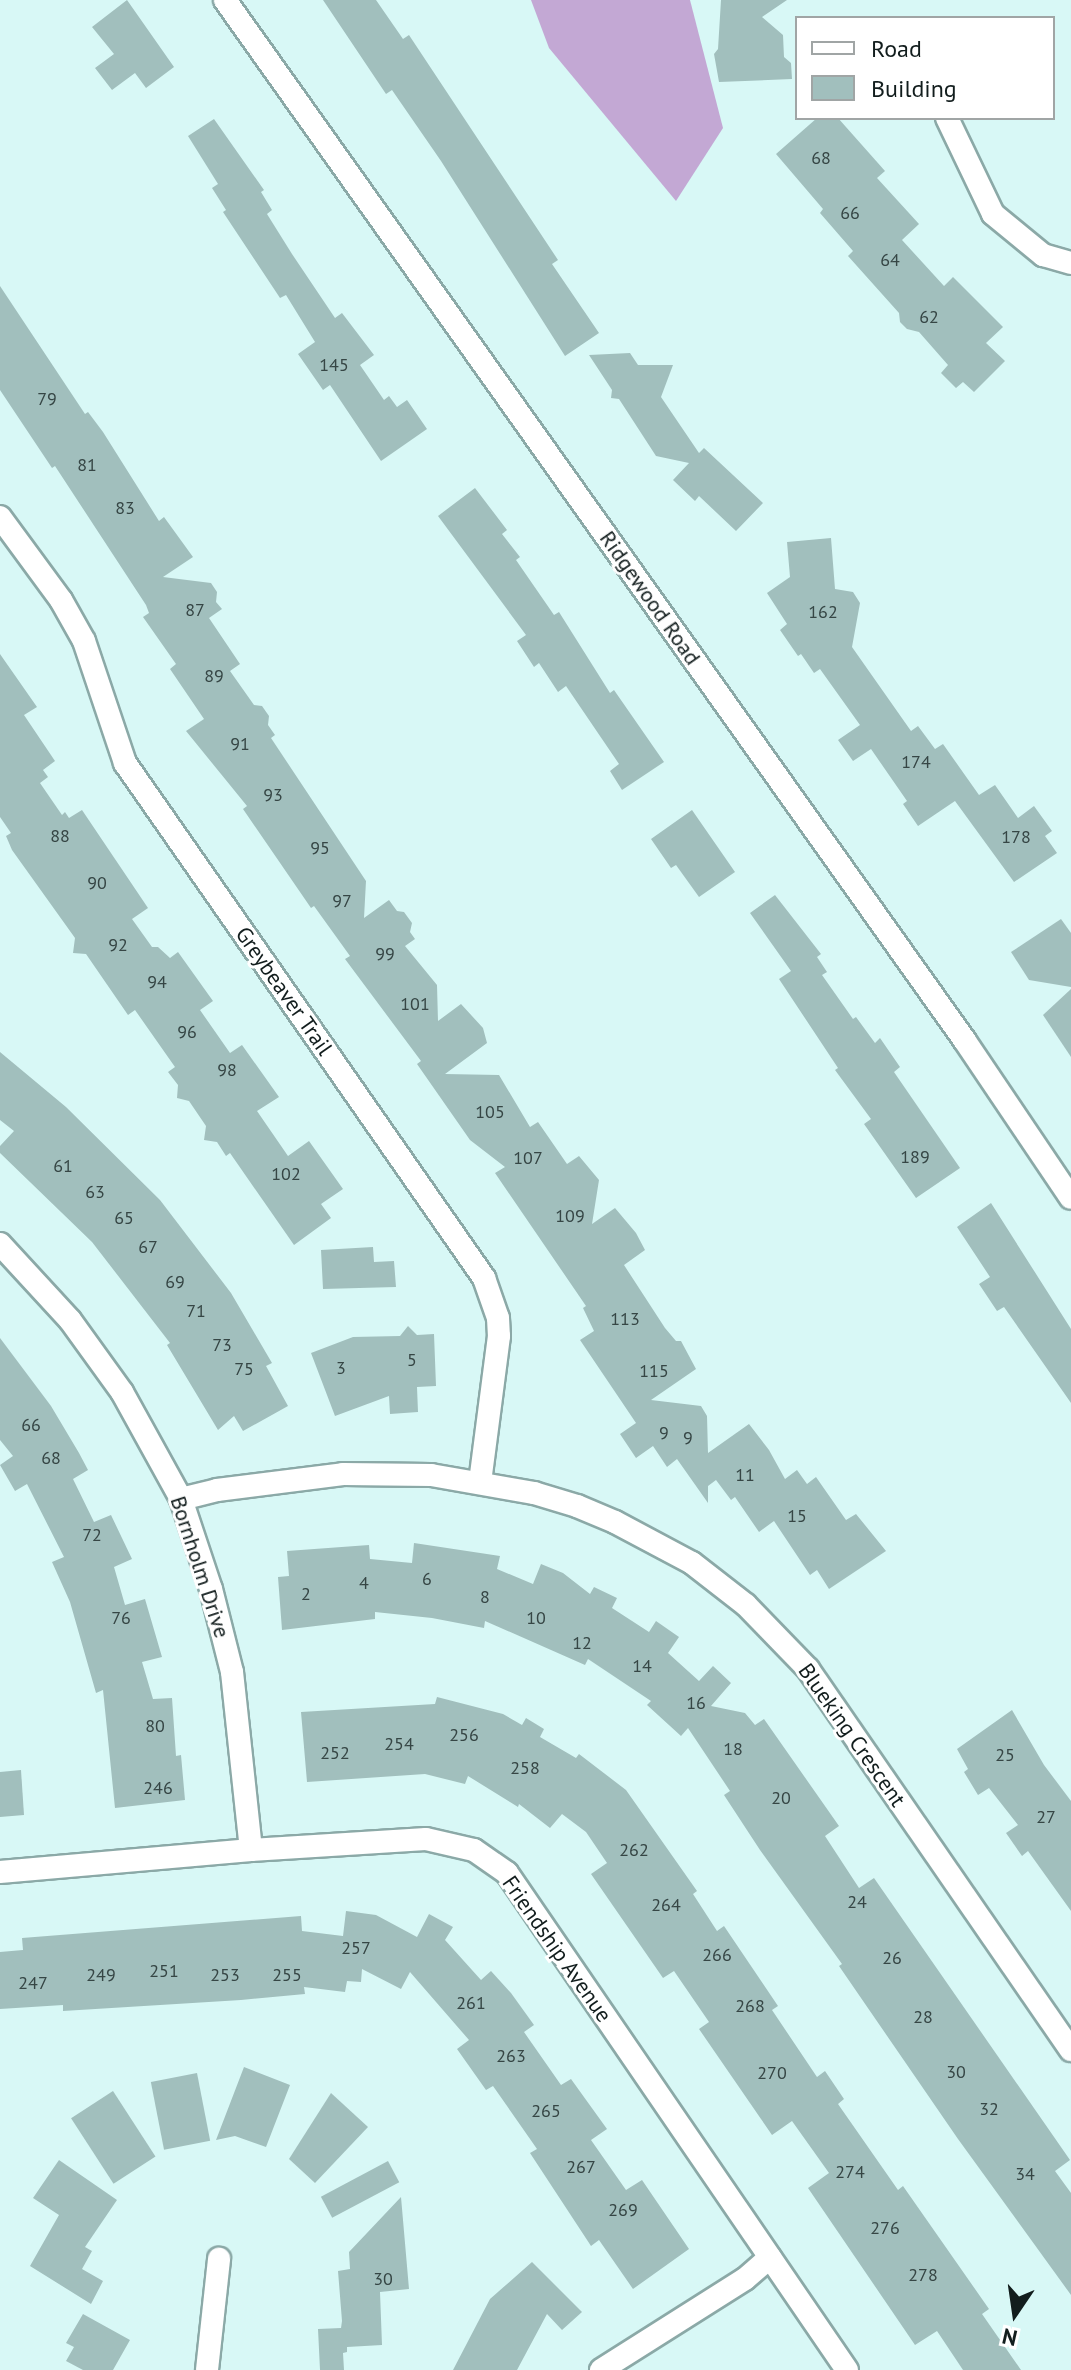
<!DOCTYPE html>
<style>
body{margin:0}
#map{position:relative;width:1071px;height:2370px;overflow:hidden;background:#d8f8f6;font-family:"PT Sans",sans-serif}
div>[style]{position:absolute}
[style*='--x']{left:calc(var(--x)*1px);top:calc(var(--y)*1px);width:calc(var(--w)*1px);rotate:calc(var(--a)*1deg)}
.forest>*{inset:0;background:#c3a8d4}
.building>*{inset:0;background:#a1bfbd;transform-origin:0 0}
.roads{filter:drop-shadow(2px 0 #8ba9a7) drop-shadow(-2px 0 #8ba9a7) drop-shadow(0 2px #8ba9a7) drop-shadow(0 -2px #8ba9a7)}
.street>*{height:22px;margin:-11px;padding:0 11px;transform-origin:11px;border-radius:11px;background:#fff}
span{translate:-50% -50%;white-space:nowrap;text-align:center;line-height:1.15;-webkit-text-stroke:6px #fff;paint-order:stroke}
.number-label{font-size:18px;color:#364645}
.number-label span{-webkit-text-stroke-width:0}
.street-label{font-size:22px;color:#121d1d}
.legend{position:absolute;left:795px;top:16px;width:260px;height:104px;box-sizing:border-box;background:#fff;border:2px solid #a0a5a5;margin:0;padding:10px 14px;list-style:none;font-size:24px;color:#121d1d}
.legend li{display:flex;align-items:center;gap:16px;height:40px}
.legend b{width:40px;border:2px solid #a0a5a5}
.north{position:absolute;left:975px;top:2274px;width:80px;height:80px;-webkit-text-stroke:6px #fff;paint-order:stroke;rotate:193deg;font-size:22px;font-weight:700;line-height:32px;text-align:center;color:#121d1d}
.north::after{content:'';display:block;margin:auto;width:28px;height:36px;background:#121d1d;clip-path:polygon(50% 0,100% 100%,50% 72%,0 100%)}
</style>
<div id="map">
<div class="forest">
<i style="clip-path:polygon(531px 0,690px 0,723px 128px,676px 201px,549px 48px)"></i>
</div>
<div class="building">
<i style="clip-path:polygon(127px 0,174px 67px,146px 88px,135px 73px,112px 90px,95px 68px,114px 54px,92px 27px)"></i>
<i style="clip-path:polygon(323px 0,376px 0,403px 39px,409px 35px,558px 260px,552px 264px,599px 333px,565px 356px,441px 161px,392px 90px,386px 94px)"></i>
<i style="clip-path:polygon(721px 0,787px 0,762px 17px,783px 35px,784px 57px,791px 63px,792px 79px,719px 82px,714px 54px,718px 49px)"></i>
<i style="clip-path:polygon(817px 118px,838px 118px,885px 171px,877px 178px,919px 224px,902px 240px,944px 286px,953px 277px,1003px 327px,986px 343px,1005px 361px,974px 392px,963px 382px,956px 388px,941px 373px,948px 365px,919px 332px,907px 329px,900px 322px,899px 313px,848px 256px,853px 251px,820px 213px,823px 209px,776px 154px)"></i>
<i style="clip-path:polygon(214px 119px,264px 190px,261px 192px,272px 210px,267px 214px,292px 254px,335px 318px,342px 313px,374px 355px,360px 365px,384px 400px,389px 396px,397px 407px,407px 400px,427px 429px,381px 461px,330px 385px,323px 390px,298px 354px,315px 342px,286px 295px,280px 298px,223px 212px,226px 210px,212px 188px,218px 184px,188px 136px)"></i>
<i style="clip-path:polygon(0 286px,85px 414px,88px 412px,103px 432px,159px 521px,164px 517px,193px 557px,163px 577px,211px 583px,217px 592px,216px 602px,222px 609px,209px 618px,240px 664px,230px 671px,254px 705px,262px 706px,269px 716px,268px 725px,275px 735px,271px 738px,366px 881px,364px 918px,389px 900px,397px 911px,404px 912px,412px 923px,410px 932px,415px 939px,405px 946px,437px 985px,438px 1021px,461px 1004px,483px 1028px,487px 1043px,445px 1074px,499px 1075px,530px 1127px,538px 1122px,567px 1164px,579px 1156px,599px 1180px,592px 1224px,615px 1208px,636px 1233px,645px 1250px,624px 1265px,665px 1328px,676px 1341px,681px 1341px,696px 1369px,651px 1400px,701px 1406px,707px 1416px,708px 1453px,749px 1424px,769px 1450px,785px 1479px,797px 1470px,807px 1484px,816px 1477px,846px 1520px,856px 1514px,886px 1551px,829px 1589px,817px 1570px,810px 1575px,774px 1521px,759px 1532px,735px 1497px,731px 1500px,716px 1480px,708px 1486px,708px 1503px,677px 1459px,667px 1467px,653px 1446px,636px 1458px,620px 1434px,636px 1423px,580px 1340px,594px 1331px,583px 1308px,586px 1306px,495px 1173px,505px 1167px,470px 1140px,417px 1064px,421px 1061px,345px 959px,350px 956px,314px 906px,311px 908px,243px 809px,247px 806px,186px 731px,204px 719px,170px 669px,176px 664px,143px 617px,149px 613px,146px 605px,55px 466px,52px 468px,0 390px)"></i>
<i style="clip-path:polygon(630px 353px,638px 365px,673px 365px,661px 397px,699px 453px,704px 448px,763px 503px,736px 531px,699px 496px,695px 501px,673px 480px,689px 463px,656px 456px,619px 399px,611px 398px,612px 390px,589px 355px)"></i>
<i style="clip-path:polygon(475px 488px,507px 530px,502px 534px,520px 557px,516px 560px,554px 615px,559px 612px,610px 693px,614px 690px,664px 762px,622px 790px,610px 771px,619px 764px,566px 686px,558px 692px,539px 663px,534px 667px,517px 641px,526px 635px,438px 516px)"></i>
<i style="clip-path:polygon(831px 538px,835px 589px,853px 592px,860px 603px,852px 647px,911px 731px,918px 726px,935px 749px,943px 744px,979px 795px,995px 785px,1018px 818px,1034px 806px,1052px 831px,1045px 836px,1057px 853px,1014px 882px,955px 801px,918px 826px,903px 804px,907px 801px,871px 749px,853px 761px,838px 740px,860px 725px,820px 669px,814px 673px,801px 654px,798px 656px,780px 630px,787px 624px,767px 593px,790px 577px,787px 542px)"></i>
<i style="clip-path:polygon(0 654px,37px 707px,24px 715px,55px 761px,43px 770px,48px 777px,40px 783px,62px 815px,65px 812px,69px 818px,82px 810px,148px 908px,132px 919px,152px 947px,158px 947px,170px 958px,178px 952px,213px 1001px,200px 1010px,230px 1053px,242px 1045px,279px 1097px,257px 1111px,288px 1156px,309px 1141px,343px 1189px,321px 1204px,331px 1218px,294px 1245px,230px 1153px,226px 1156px,217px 1142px,204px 1140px,206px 1126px,189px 1101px,177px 1098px,178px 1085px,168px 1072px,175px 1067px,135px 1010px,128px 1015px,86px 954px,73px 953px,75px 938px,12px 850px,6px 836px,11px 833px,0 817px)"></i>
<i style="clip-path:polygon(692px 810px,735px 872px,699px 897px,676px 865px,671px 868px,651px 839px)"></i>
<i style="clip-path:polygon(775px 895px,821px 954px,817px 957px,827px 972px,822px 975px,853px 1019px,856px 1017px,875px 1043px,880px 1038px,900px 1067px,894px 1072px,960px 1168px,916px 1198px,864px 1124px,871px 1119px,835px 1070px,838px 1068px,779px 979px,791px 971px,750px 913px)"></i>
<i style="clip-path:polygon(1061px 919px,1071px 933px,1071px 987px,1029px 980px,1011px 952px)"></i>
<i style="clip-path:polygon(1071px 989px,1071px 1057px,1043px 1015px)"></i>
<i style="clip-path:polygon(0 1052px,66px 1107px,160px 1200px,231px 1293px,272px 1363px,266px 1366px,288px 1406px,243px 1431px,234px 1416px,218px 1430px,167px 1345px,170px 1343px,92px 1242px,0 1153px,0 1146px,14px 1131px,0 1120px)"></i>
<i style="clip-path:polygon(991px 1203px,1071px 1329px,1071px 1403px,1004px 1307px,997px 1311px,979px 1284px,990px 1277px,957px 1227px)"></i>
<i style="clip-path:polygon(373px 1247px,374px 1262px,394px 1261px,396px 1287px,323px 1289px,321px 1250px)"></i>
<i style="clip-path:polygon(408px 1326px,417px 1335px,434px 1334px,436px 1386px,417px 1387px,418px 1412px,390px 1414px,389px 1396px,335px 1416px,311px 1353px,353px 1337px,400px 1336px)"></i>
<i style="clip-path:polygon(0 1338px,51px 1406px,79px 1453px,88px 1470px,73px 1479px,94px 1522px,111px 1515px,132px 1559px,114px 1567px,125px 1605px,145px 1599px,162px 1657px,142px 1662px,153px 1699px,172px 1698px,176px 1756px,181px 1755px,185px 1800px,115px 1808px,103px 1690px,96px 1693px,70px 1602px,52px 1562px,64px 1557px,27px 1484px,15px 1491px,0 1465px,13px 1456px,0 1440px)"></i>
<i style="clip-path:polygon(414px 1543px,500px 1556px,497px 1569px,533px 1584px,541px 1564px,563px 1573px,590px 1594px,594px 1587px,617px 1598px,612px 1608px,649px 1632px,656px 1621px,679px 1637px,668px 1653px,699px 1681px,713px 1666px,731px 1683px,711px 1706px,745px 1713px,755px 1725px,764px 1719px,839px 1826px,825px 1836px,859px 1888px,874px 1878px,1070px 2160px,1055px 2171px,1071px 2193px,1071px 2295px,958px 2139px,839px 1966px,842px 1964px,760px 1850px,724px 1795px,730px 1791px,688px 1728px,681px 1736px,647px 1705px,651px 1701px,588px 1659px,585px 1665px,485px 1621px,484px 1628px,432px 1618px,375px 1612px,375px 1619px,282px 1630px,278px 1577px,289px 1576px,287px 1551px,369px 1545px,370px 1559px,412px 1563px)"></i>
<i style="clip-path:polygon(437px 1697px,503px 1714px,522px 1725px,526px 1718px,544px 1729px,540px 1737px,576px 1758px,579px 1754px,626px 1790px,697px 1891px,693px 1894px,717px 1931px,724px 1926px,778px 2006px,772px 2010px,817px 2077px,825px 2071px,844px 2099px,838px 2104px,898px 2190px,903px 2186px,989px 2309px,982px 2314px,1021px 2370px,963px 2370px,937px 2331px,915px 2345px,808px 2188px,829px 2173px,792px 2121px,772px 2135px,761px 2119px,699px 2029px,709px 2022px,674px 1971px,663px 1978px,591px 1874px,607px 1863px,586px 1832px,562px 1814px,550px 1828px,519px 1804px,518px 1807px,468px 1776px,465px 1784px,425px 1774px,307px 1782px,301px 1712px,435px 1704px)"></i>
<i style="clip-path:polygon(1012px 1710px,1044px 1765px,1071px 1801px,1071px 1911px,1028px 1851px,1022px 1856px,1006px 1833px,1018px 1825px,989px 1788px,978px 1795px,964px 1772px,968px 1769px,957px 1749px)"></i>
<i style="clip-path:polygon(21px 1770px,24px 1815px,0 1817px,0 1772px)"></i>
<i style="clip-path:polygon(346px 1911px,376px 1915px,417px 1937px,429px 1914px,453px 1927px,445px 1940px,481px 1980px,491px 1971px,511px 1993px,534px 2025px,524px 2032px,561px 2085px,571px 2079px,607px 2129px,591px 2140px,626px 2190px,642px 2180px,689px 2249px,633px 2289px,599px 2240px,591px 2246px,530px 2153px,537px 2149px,493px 2086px,486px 2090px,457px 2049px,469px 2040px,410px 1972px,401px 1989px,362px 1969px,361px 1982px,347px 1981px,345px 1992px,304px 1987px,305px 1994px,241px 2000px,63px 2011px,63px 2005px,0 2009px,0 1952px,23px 1950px,22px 1938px,301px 1916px,302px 1931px,343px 1936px)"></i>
<i style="clip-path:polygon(244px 2067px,290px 2085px,266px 2147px,235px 2136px,216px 2140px)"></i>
<i style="left:197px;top:2073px;width:69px;height:47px;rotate:79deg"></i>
<i style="left:113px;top:2091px;width:78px;height:50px;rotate:57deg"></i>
<i style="clip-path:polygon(331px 2093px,368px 2127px,315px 2183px,289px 2159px)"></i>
<i style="clip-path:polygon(59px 2160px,117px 2200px,85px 2247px,92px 2251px,82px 2269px,103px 2281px,91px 2304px,30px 2266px,59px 2215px,33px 2198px)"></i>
<i style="left:388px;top:2161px;width:24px;height:76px;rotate:62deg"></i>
<i style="clip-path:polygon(401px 2197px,409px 2289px,380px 2292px,382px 2345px,347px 2347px,347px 2352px,343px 2353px,344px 2370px,320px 2370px,318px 2329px,341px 2328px,342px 2321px,338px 2271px,350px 2269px,349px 2252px)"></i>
<i style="clip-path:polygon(532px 2262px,582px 2312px,562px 2330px,547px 2314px,517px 2370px,453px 2370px,490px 2299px)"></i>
<i style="clip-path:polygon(83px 2314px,130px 2340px,113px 2370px,83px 2370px,66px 2361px,74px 2347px,66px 2343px)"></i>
</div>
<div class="roads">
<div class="street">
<i style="--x:225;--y:0;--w:1277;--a:54.59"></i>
<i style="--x:965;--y:1041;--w:189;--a:56"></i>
<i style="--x:947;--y:118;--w:106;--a:64.4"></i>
<i style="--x:993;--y:214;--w:65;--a:39.4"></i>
<i style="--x:1043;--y:255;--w:29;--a:16"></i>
<i style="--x:0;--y:517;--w:103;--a:53.7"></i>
<i style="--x:61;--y:600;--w:47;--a:60.7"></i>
<i style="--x:84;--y:641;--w:129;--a:71.4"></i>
<i style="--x:125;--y:763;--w:628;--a:55.12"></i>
<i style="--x:484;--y:1278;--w:42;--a:70.7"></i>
<i style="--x:498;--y:1318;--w:18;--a:87"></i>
<i style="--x:499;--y:1336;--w:147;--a:97.4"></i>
<i style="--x:0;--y:1244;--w:103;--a:47.4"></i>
<i style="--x:70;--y:1320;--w:89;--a:54.2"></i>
<i style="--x:122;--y:1392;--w:122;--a:61.1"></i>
<i style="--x:181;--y:1499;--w:95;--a:71.6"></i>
<i style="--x:211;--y:1589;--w:86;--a:75.8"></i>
<i style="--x:232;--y:1672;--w:179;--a:83.9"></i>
<i style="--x:181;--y:1499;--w:37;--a:-14"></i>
<i style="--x:217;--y:1490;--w:127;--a:-7.2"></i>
<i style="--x:343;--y:1474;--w:88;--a:0.7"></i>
<i style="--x:431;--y:1475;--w:105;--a:9.9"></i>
<i style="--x:534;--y:1493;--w:45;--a:16.8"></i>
<i style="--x:577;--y:1506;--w:41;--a:22.8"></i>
<i style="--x:615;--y:1522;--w:87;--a:28"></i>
<i style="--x:692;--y:1563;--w:68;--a:37.9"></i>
<i style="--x:746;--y:1605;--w:89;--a:45.9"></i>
<i style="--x:808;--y:1669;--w:463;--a:55.4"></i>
<i style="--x:0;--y:1872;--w:252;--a:-5"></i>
<i style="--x:251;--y:1850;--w:175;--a:-3.6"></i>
<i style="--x:426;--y:1839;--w:49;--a:12.9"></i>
<i style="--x:474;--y:1850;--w:40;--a:34.9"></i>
<i style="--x:507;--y:1873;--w:602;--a:55.62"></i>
<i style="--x:207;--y:2370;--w:112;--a:-83.8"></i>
<i style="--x:601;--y:2370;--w:170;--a:-32.3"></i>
<i style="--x:745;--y:2279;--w:33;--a:-41"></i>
</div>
</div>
<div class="number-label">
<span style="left:821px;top:158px">68</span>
<span style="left:850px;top:213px">66</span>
<span style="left:890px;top:260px">64</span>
<span style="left:929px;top:317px">62</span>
<span style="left:334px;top:365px">145</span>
<span style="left:47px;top:399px">79</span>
<span style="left:87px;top:465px">81</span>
<span style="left:125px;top:508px">83</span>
<span style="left:195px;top:610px">87</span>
<span style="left:823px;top:612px">162</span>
<span style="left:214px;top:676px">89</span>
<span style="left:240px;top:744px">91</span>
<span style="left:916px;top:762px">174</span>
<span style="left:273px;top:795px">93</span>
<span style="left:60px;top:836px">88</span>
<span style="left:1016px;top:837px">178</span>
<span style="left:320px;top:848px">95</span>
<span style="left:97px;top:883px">90</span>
<span style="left:342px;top:901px">97</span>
<span style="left:118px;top:945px">92</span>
<span style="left:385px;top:954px">99</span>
<span style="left:157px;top:982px">94</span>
<span style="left:415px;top:1004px">101</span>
<span style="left:187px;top:1032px">96</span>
<span style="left:227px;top:1070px">98</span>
<span style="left:490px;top:1112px">105</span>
<span style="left:915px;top:1157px">189</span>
<span style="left:528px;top:1158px">107</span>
<span style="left:63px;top:1166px">61</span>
<span style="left:286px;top:1174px">102</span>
<span style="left:95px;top:1192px">63</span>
<span style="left:570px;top:1216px">109</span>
<span style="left:124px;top:1218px">65</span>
<span style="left:148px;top:1247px">67</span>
<span style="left:175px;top:1282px">69</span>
<span style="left:196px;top:1311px">71</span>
<span style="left:625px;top:1319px">113</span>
<span style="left:222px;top:1345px">73</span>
<span style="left:412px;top:1360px">5</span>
<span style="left:341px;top:1368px">3</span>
<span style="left:244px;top:1369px">75</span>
<span style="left:654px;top:1371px">115</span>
<span style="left:31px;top:1425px">66</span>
<span style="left:664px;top:1433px">9</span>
<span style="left:688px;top:1438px">9</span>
<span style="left:51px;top:1458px">68</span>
<span style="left:745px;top:1475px">11</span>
<span style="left:797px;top:1516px">15</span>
<span style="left:92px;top:1535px">72</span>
<span style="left:427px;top:1579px">6</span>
<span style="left:364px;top:1583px">4</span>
<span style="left:306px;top:1594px">2</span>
<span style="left:485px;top:1597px">8</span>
<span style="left:121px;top:1618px">76</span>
<span style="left:536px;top:1618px">10</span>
<span style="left:582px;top:1643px">12</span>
<span style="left:642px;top:1666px">14</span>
<span style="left:696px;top:1703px">16</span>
<span style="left:155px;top:1726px">80</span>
<span style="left:464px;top:1735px">256</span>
<span style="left:399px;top:1744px">254</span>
<span style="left:733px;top:1749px">18</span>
<span style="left:335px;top:1753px">252</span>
<span style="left:1005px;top:1755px">25</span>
<span style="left:525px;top:1768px">258</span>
<span style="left:158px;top:1788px">246</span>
<span style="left:781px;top:1798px">20</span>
<span style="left:1046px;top:1817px">27</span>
<span style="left:634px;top:1850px">262</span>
<span style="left:857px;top:1902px">24</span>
<span style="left:666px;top:1905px">264</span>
<span style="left:356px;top:1948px">257</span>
<span style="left:717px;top:1955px">266</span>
<span style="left:892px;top:1958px">26</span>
<span style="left:164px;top:1971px">251</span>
<span style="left:101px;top:1975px">249</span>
<span style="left:225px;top:1975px">253</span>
<span style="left:287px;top:1975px">255</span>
<span style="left:33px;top:1983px">247</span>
<span style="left:471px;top:2003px">261</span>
<span style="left:750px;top:2006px">268</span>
<span style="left:923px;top:2017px">28</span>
<span style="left:511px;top:2056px">263</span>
<span style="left:956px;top:2072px">30</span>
<span style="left:772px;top:2073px">270</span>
<span style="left:989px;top:2109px">32</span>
<span style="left:546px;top:2111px">265</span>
<span style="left:581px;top:2167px">267</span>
<span style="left:850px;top:2172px">274</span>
<span style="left:1025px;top:2174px">34</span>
<span style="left:623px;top:2210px">269</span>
<span style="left:885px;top:2228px">276</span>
<span style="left:923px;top:2275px">278</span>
<span style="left:383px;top:2279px">30</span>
</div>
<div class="street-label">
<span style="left:650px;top:598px;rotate:55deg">Ridgewood Road</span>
<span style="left:284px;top:991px;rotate:55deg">Greybeaver Trail</span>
<span style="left:200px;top:1567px;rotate:72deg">Bornholm Drive</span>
<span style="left:852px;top:1735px;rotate:55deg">Blueking Crescent</span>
<span style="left:557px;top:1949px;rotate:55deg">Friendship Avenue</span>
</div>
<ul class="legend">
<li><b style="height:10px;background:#fff"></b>Road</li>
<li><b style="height:22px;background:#a1bfbd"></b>Building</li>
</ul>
<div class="north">N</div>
</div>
